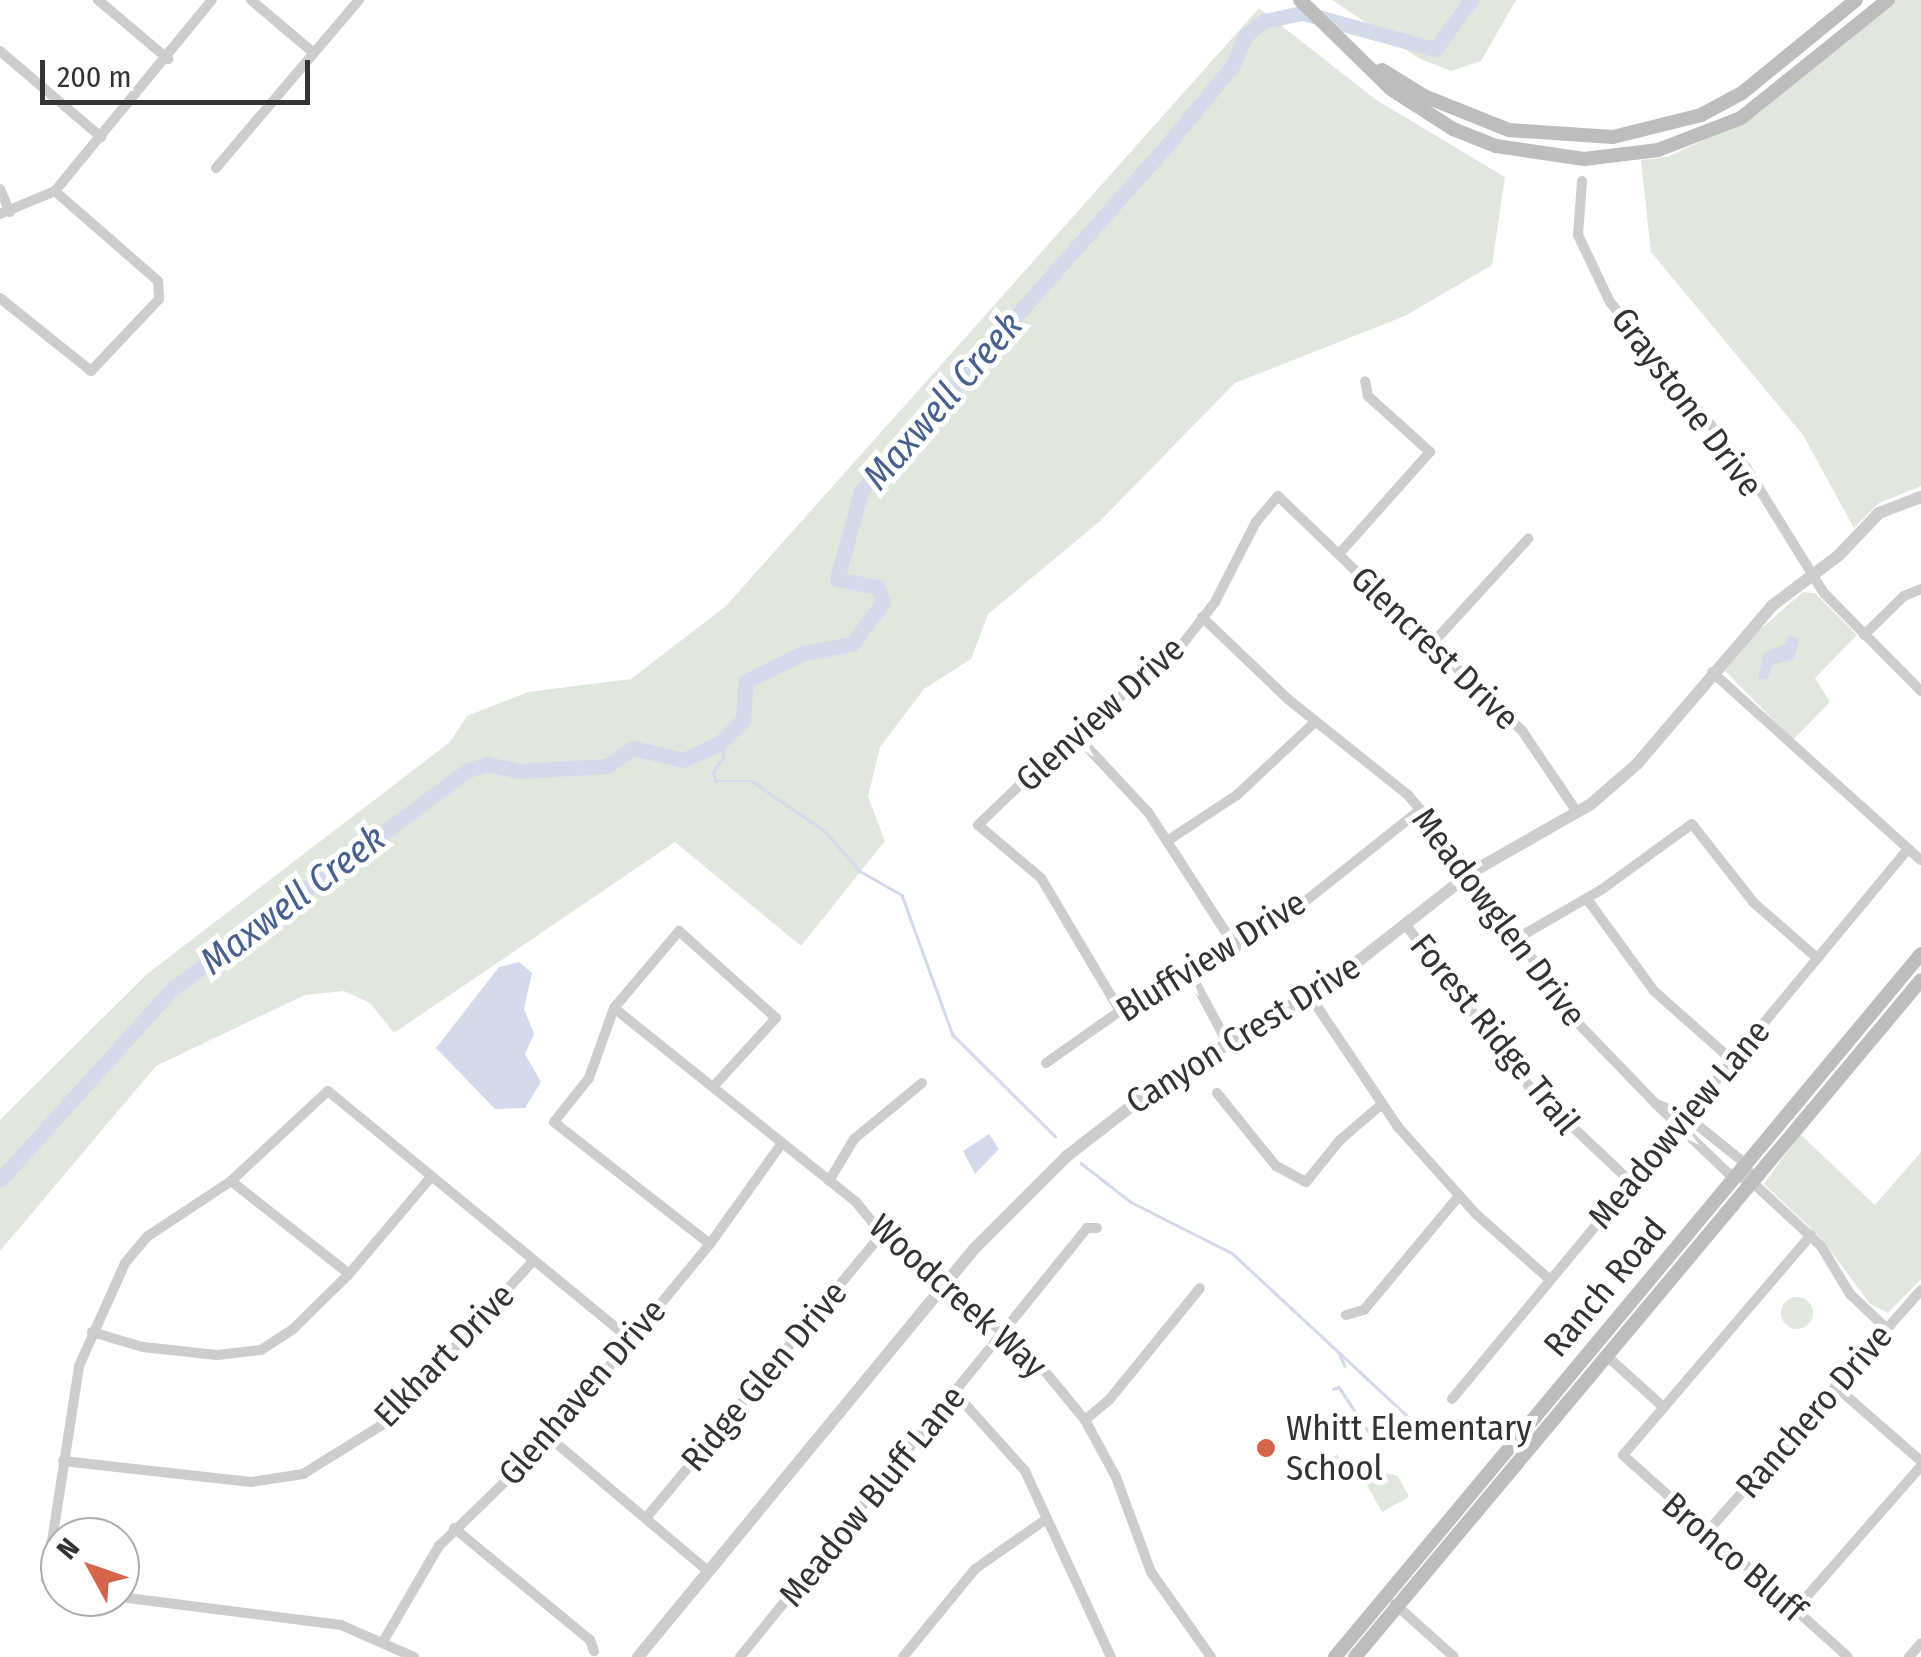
<!DOCTYPE html>
<style>
body{margin:0}
#map{position:relative;width:1921px;height:1657px;overflow:hidden;background:#fff;font-family:"Fira Sans Condensed",sans-serif}
div>[style]{position:absolute}
[style*='--x']{left:calc(var(--x)*1px);top:calc(var(--y)*1px);width:calc(var(--w)*1px);rotate:calc(var(--a)*1deg)}
.green>*{inset:0;background:#e0e8dd}
.round{border-radius:50%}
.water>*{inset:0;background:#d2daeb}
.stream>*{height:2.5px;margin:-1.25px;padding:0 1.25px;transform-origin:1.25px;border-radius:1.25px;background:#d2daeb}
.river>*{height:15px;margin:-7.5px;padding:0 7.5px;transform-origin:7.5px;border-radius:7.5px;background:#d2daeb}
.minor>*{height:10px;margin:-5px;padding:0 5px;transform-origin:5px;border-radius:5px;background:#cdcdcd}
.tertiary>*{height:12px;margin:-6px;padding:0 6px;transform-origin:6px;border-radius:6px;background:#cdcdcd}
.secondary>*{height:14px;margin:-7px;padding:0 7px;transform-origin:7px;border-radius:7px;background:#bdbdbd}
.dots>*{width:28px;height:28px;translate:-50% -50%;box-sizing:border-box;border:5px solid #fff;border-radius:50%}
span{translate:-50% -50%;white-space:nowrap;text-align:center;line-height:1.15;-webkit-text-stroke:10px #fff;paint-order:stroke}
.street-label{font-size:35px;color:#333}
.poi-label{font-size:35px;color:#333}
.left{translate:0 -50%;text-align:left}
.water-label{font-size:38px;color:#48608d;font-style:italic}
.north{position:absolute;left:40px;top:1517px;width:100px;height:100px;box-sizing:border-box;background:#fff;border:2px solid #adadad;border-radius:50%;rotate:310deg;font-size:28px;font-weight:700;line-height:40px;text-align:center;color:#333}
.north::after{content:'';display:block;margin:auto;width:35px;height:45px;background:#d4644a;clip-path:polygon(50% 0,100% 100%,50% 72%,0 100%)}
.scale{position:absolute;left:40px;top:60px;width:270px;height:45px;box-sizing:border-box;border:5px solid #333;border-top:0;padding-left:12px;font-size:30px;line-height:35px;white-space:nowrap;color:#333;-webkit-text-stroke:8px #fff;paint-order:stroke}
</style>
<div id="map">
<div class="green">
<i style="clip-path:polygon(1332px 0,1516px 0,1481px 61px,1451px 71px,1420px 59px)"></i>
<i style="clip-path:polygon(1896px 0,1921px 0,1921px 486px,1879px 503px,1854px 528px,1803px 435px,1651px 252px,1641px 160px,1667px 157px,1754px 117px)"></i>
<i style="clip-path:polygon(1259px 8px,1375px 99px,1505px 177px,1492px 265px,1405px 316px,1235px 383px,1099px 522px,988px 614px,971px 659px,924px 689px,880px 747px,868px 797px,885px 841px,801px 946px,675px 842px,394px 1033px,370px 1003px,344px 991px,305px 995px,156px 1066px,0 1251px,0 1120px,147px 974px,450px 742px,467px 716px,528px 692px,631px 679px,726px 606px)"></i>
<i style="clip-path:polygon(1803px 592px,1815px 593px,1857px 635px,1815px 678px,1830px 702px,1793px 740px,1724px 670px,1748px 640px)"></i>
<i style="clip-path:polygon(1800px 1134px,1875px 1205px,1921px 1152px,1921px 1279px,1888px 1313px,1870px 1304px,1821px 1238px,1764px 1184px)"></i>
<i class="round" style="left:1781px;top:1297px;width:32px;height:32px"></i>
<i style="clip-path:polygon(1337px 1454px,1346px 1469px,1307px 1484px,1305px 1477px)"></i>
<i style="clip-path:polygon(1373px 1470px,1398px 1476px,1409px 1497px,1382px 1512px,1362px 1476px)"></i>
</div>
<div class="water">
<i style="clip-path:polygon(1790px 634px,1799px 640px,1794px 659px,1772px 665px,1768px 678px,1758px 680px,1764px 652px,1784px 645px)"></i>
<i style="clip-path:polygon(519px 962px,532px 973px,524px 1009px,534px 1034px,525px 1054px,541px 1082px,525px 1108px,495px 1109px,436px 1048px,499px 967px)"></i>
<i style="clip-path:polygon(989px 1134px,999px 1149px,975px 1174px,963px 1151px)"></i>
</div>
<div class="stream">
<i style="--x:720;--y:743;--w:15;--a:74"></i>
<i style="--x:724;--y:757;--w:19;--a:125"></i>
<i style="--x:713;--y:773;--w:9;--a:69"></i>
<i style="--x:716;--y:781;--w:36;--a:0"></i>
<i style="--x:752;--y:781;--w:88;--a:34.4"></i>
<i style="--x:825;--y:831;--w:53;--a:48.8"></i>
<i style="--x:860;--y:871;--w:48;--a:29.7"></i>
<i style="--x:902;--y:895;--w:149;--a:70"></i>
<i style="--x:953;--y:1035;--w:144;--a:44.7"></i>
<i style="--x:1081;--y:1163;--w:63;--a:38"></i>
<i style="--x:1131;--y:1202;--w:113;--a:26.8"></i>
<i style="--x:1232;--y:1253;--w:265;--a:42.9"></i>
<i style="--x:1339;--y:1353;--w:14;--a:65"></i>
<i style="--x:1333;--y:1389;--w:6;--a:-18"></i>
<i style="--x:1339;--y:1387;--w:64;--a:56.6"></i>
</div>
<div class="river">
<i style="--x:0;--y:1180;--w:257;--a:-48"></i>
<i style="--x:172;--y:989;--w:368;--a:-36.5"></i>
<i style="--x:468;--y:770;--w:21;--a:-17"></i>
<i style="--x:488;--y:764;--w:32;--a:13"></i>
<i style="--x:519;--y:771;--w:88;--a:-3.3"></i>
<i style="--x:607;--y:766;--w:32;--a:-35"></i>
<i style="--x:633;--y:748;--w:51;--a:13.5"></i>
<i style="--x:683;--y:760;--w:41;--a:-24.7"></i>
<i style="--x:720;--y:743;--w:33;--a:-45"></i>
<i style="--x:743;--y:720;--w:39;--a:-86"></i>
<i style="--x:746;--y:681;--w:64;--a:-26.2"></i>
<i style="--x:803;--y:653;--w:50;--a:-10.4"></i>
<i style="--x:852;--y:644;--w:52;--a:-53.6"></i>
<i style="--x:883;--y:602;--w:16;--a:-112"></i>
<i style="--x:877;--y:587;--w:41;--a:-168.7"></i>
<i style="--x:837;--y:579;--w:91;--a:-74.7"></i>
<i style="--x:861;--y:491;--w:470;--a:-48.5"></i>
<i style="--x:1172;--y:139;--w:96;--a:-50.5"></i>
<i style="--x:1233;--y:65;--w:33;--a:-67"></i>
<i style="--x:1246;--y:35;--w:23;--a:-38"></i>
<i style="--x:1264;--y:21;--w:40;--a:-12"></i>
<i style="--x:1303;--y:13;--w:137;--a:15.3"></i>
<i style="--x:1435;--y:49;--w:61;--a:-53.7"></i>
</div>
<div class="minor">
<i style="--x:98;--y:0;--w:92;--a:40.1"></i>
<i style="--x:251;--y:0;--w:82;--a:40.1"></i>
<i style="--x:0;--y:51;--w:133;--a:40.4"></i>
<i style="--x:216;--y:168;--w:221;--a:-49.6"></i>
<i style="--x:1582;--y:181;--w:54;--a:94.2"></i>
<i style="--x:1578;--y:235;--w:74;--a:64.5"></i>
<i style="--x:1610;--y:302;--w:216;--a:50.6"></i>
<i style="--x:1747;--y:469;--w:146;--a:58.2"></i>
<i style="--x:1824;--y:593;--w:138;--a:45.3"></i>
<i style="--x:0;--y:189;--w:25;--a:67"></i>
<i style="--x:0;--y:214;--w:60;--a:-22.7"></i>
<i style="--x:55;--y:191;--w:247;--a:-50.6"></i>
<i style="--x:0;--y:298;--w:117;--a:38.7"></i>
<i style="--x:91;--y:371;--w:99;--a:-46.6"></i>
<i style="--x:159;--y:299;--w:18;--a:-93"></i>
<i style="--x:158;--y:281;--w:137;--a:-138.9"></i>
<i style="--x:1339;--y:554;--w:137;--a:-48.3"></i>
<i style="--x:1430;--y:452;--w:84;--a:-137.9"></i>
<i style="--x:1368;--y:396;--w:15;--a:-101"></i>
<i style="--x:1202;--y:617;--w:120;--a:43.7"></i>
<i style="--x:1289;--y:700;--w:152;--a:38.6"></i>
<i style="--x:1408;--y:795;--w:100;--a:50.3"></i>
<i style="--x:1472;--y:872;--w:179;--a:55.2"></i>
<i style="--x:1574;--y:1019;--w:118;--a:46"></i>
<i style="--x:1864;--y:635;--w:56;--a:-44.3"></i>
<i style="--x:1904;--y:596;--w:18;--a:-22"></i>
<i style="--x:1429;--y:647;--w:147;--a:-47.5"></i>
<i style="--x:1712;--y:672;--w:281;--a:42"></i>
<i style="--x:1074;--y:733;--w:108;--a:46.9"></i>
<i style="--x:1148;--y:812;--w:162;--a:57.1"></i>
<i style="--x:1167;--y:841;--w:84;--a:-33.3"></i>
<i style="--x:1237;--y:795;--w:107;--a:-43.1"></i>
<i style="--x:1587;--y:899;--w:114;--a:53.9"></i>
<i style="--x:1654;--y:991;--w:104;--a:41.5"></i>
<i style="--x:1405;--y:924;--w:203;--a:52.6"></i>
<i style="--x:1528;--y:1085;--w:141;--a:43.3"></i>
<i style="--x:1516;--y:939;--w:98;--a:-30"></i>
<i style="--x:1601;--y:890;--w:112;--a:-36"></i>
<i style="--x:1692;--y:824;--w:100;--a:51.9"></i>
<i style="--x:1754;--y:903;--w:84;--a:41.1"></i>
<i style="--x:1190;--y:973;--w:81;--a:61.8"></i>
<i style="--x:1310;--y:996;--w:158;--a:56.1"></i>
<i style="--x:1398;--y:1127;--w:117;--a:48.1"></i>
<i style="--x:1476;--y:1214;--w:99;--a:41.7"></i>
<i style="--x:614;--y:1008;--w:310;--a:38.7"></i>
<i style="--x:856;--y:1202;--w:41;--a:50.9"></i>
<i style="--x:882;--y:1234;--w:198;--a:39.2"></i>
<i style="--x:1035;--y:1359;--w:79;--a:50.7"></i>
<i style="--x:1085;--y:1420;--w:65;--a:61.5"></i>
<i style="--x:1116;--y:1477;--w:101;--a:69.8"></i>
<i style="--x:1151;--y:1572;--w:104;--a:54.8"></i>
<i style="--x:1120;--y:1011;--w:155;--a:-120.7"></i>
<i style="--x:1041;--y:878;--w:82;--a:-139.9"></i>
<i style="--x:978;--y:825;--w:133;--a:-43.8"></i>
<i style="--x:1074;--y:733;--w:128;--a:-38"></i>
<i style="--x:1175;--y:654;--w:66;--a:-52.4"></i>
<i style="--x:1215;--y:602;--w:90;--a:-62.9"></i>
<i style="--x:1256;--y:522;--w:34;--a:-50"></i>
<i style="--x:1278;--y:496;--w:340;--a:43.9"></i>
<i style="--x:1523;--y:732;--w:97;--a:56"></i>
<i style="--x:1046;--y:1063;--w:90;--a:-35.1"></i>
<i style="--x:1120;--y:1011;--w:206;--a:-30.3"></i>
<i style="--x:1298;--y:907;--w:157;--a:-38.5"></i>
<i style="--x:1217;--y:1093;--w:94;--a:51.1"></i>
<i style="--x:1276;--y:1166;--w:34;--a:28"></i>
<i style="--x:1306;--y:1182;--w:54;--a:-51"></i>
<i style="--x:1340;--y:1140;--w:55;--a:-40.6"></i>
<i style="--x:231;--y:1181;--w:150;--a:38.2"></i>
<i style="--x:829;--y:1181;--w:49;--a:-59.2"></i>
<i style="--x:854;--y:1139;--w:88;--a:-39.5"></i>
<i style="--x:1752;--y:1182;--w:26;--a:-159"></i>
<i style="--x:1728;--y:1173;--w:100;--a:-136.2"></i>
<i style="--x:1656;--y:1104;--w:32;--a:22"></i>
<i style="--x:1686;--y:1116;--w:77;--a:38.7"></i>
<i style="--x:1746;--y:1164;--w:19;--a:72"></i>
<i style="--x:1752;--y:1182;--w:94;--a:42.8"></i>
<i style="--x:1821;--y:1246;--w:56;--a:58.9"></i>
<i style="--x:1850;--y:1294;--w:50;--a:43.4"></i>
<i style="--x:1811;--y:1235;--w:289;--a:130.5"></i>
<i style="--x:1623;--y:1455;--w:302;--a:41.9"></i>
<i style="--x:710;--y:1244;--w:198;--a:-142"></i>
<i style="--x:554;--y:1122;--w:56;--a:-51.5"></i>
<i style="--x:589;--y:1078;--w:74;--a:-70.3"></i>
<i style="--x:614;--y:1008;--w:101;--a:-49.8"></i>
<i style="--x:679;--y:931;--w:130;--a:41.9"></i>
<i style="--x:776;--y:1018;--w:93;--a:132.4"></i>
<i style="--x:1346;--y:1315;--w:19;--a:-16"></i>
<i style="--x:1364;--y:1310;--w:148;--a:-50.2"></i>
<i style="--x:92;--y:1332;--w:53;--a:16.4"></i>
<i style="--x:143;--y:1347;--w:74;--a:6.2"></i>
<i style="--x:217;--y:1355;--w:44;--a:-6.5"></i>
<i style="--x:261;--y:1350;--w:38;--a:-33"></i>
<i style="--x:293;--y:1329;--w:78;--a:-44.5"></i>
<i style="--x:349;--y:1274;--w:127;--a:-49.8"></i>
<i style="--x:1608;--y:1357;--w:73;--a:42.2"></i>
<i style="--x:1835;--y:1386;--w:114;--a:41.1"></i>
<i style="--x:956;--y:1394;--w:103;--a:48.1"></i>
<i style="--x:1025;--y:1471;--w:205;--a:65.2"></i>
<i style="--x:1452;--y:1399;--w:714;--a:-50.34"></i>
<i style="--x:1085;--y:1420;--w:31;--a:-40"></i>
<i style="--x:1109;--y:1400;--w:144;--a:-50.9"></i>
<i style="--x:550;--y:1438;--w:208;--a:40.1"></i>
<i style="--x:63;--y:1461;--w:189;--a:6.4"></i>
<i style="--x:251;--y:1482;--w:53;--a:-8.7"></i>
<i style="--x:303;--y:1474;--w:99;--a:-31.8"></i>
<i style="--x:387;--y:1422;--w:216;--a:-47.8"></i>
<i style="--x:646;--y:1518;--w:369;--a:-50.3"></i>
<i style="--x:454;--y:1528;--w:176;--a:39.5"></i>
<i style="--x:590;--y:1640;--w:12;--a:70"></i>
<i style="--x:1707;--y:1532;--w:323;--a:-48.5"></i>
<i style="--x:60;--y:1589;--w:17;--a:-147"></i>
<i style="--x:46;--y:1580;--w:217;--a:-81.2"></i>
<i style="--x:79;--y:1366;--w:113;--a:-65.9"></i>
<i style="--x:125;--y:1263;--w:35;--a:-50"></i>
<i style="--x:148;--y:1236;--w:100;--a:-33.5"></i>
<i style="--x:231;--y:1181;--w:132;--a:-42.9"></i>
<i style="--x:328;--y:1091;--w:392;--a:39.4"></i>
<i style="--x:120;--y:1597;--w:223;--a:7.2"></i>
<i style="--x:341;--y:1625;--w:80;--a:23.7"></i>
<i style="--x:1395;--y:1604;--w:79;--a:41.9"></i>
<i style="--x:1795;--y:1610;--w:191;--a:-48.8"></i>
<i style="--x:384;--y:1640;--w:109;--a:-59.7"></i>
<i style="--x:439;--y:1546;--w:155;--a:-44.2"></i>
<i style="--x:550;--y:1438;--w:251;--a:-50.5"></i>
<i style="--x:710;--y:1244;--w:124;--a:-54.5"></i>
<i style="--x:740;--y:1657;--w:552;--a:-51.03"></i>
<i style="--x:1087;--y:1228;--w:10;--a:0"></i>
<i style="--x:903;--y:1657;--w:114;--a:-50.7"></i>
<i style="--x:975;--y:1569;--w:85;--a:-35"></i>
<i style="--x:1909;--y:1657;--w:18;--a:-49"></i>
</div>
<div class="tertiary">
<i style="--x:638;--y:1657;--w:529;--a:-50.53"></i>
<i style="--x:974;--y:1249;--w:132;--a:-45"></i>
<i style="--x:1067;--y:1156;--w:113;--a:-37.8"></i>
<i style="--x:1156;--y:1087;--w:213;--a:-31.1"></i>
<i style="--x:1338;--y:977;--w:170;--a:-38.1"></i>
<i style="--x:1472;--y:872;--w:137;--a:-29.7"></i>
<i style="--x:1591;--y:804;--w:61;--a:-41"></i>
<i style="--x:1637;--y:764;--w:209;--a:-49.5"></i>
<i style="--x:1773;--y:605;--w:83;--a:-37.1"></i>
<i style="--x:1839;--y:555;--w:58;--a:-46.4"></i>
<i style="--x:1879;--y:513;--w:45;--a:-20.9"></i>
</div>
<div class="secondary">
<i style="--x:1300;--y:0;--w:127;--a:44.4"></i>
<i style="--x:1391;--y:89;--w:74;--a:32.8"></i>
<i style="--x:1453;--y:129;--w:46;--a:21.6"></i>
<i style="--x:1496;--y:146;--w:89;--a:8.4"></i>
<i style="--x:1584;--y:159;--w:75;--a:-6.9"></i>
<i style="--x:1658;--y:150;--w:89;--a:-21.1"></i>
<i style="--x:1741;--y:118;--w:189;--a:-38.8"></i>
<i style="--x:1382;--y:70;--w:49;--a:31.8"></i>
<i style="--x:1424;--y:96;--w:92;--a:21.8"></i>
<i style="--x:1509;--y:130;--w:104;--a:3.9"></i>
<i style="--x:1613;--y:137;--w:91;--a:-14"></i>
<i style="--x:1701;--y:115;--w:47;--a:-28.2"></i>
<i style="--x:1742;--y:93;--w:147;--a:-39.2"></i>
<i style="--x:1335;--y:1657;--w:915;--a:-50.19"></i>
<i style="--x:1355;--y:1657;--w:882;--a:-50.1"></i>
</div>
<div class="dots">
<i style="left:1266px;top:1448px;background:#d4644a"></i>
</div>
<div class="street-label">
<span style="left:1687px;top:402px;rotate:53deg">Graystone Drive</span>
<span style="left:1435px;top:648px;rotate:44deg">Glencrest Drive</span>
<span style="left:1100px;top:714px;rotate:-42deg">Glenview Drive</span>
<span style="left:1499px;top:917px;rotate:53deg">Meadowglen Drive</span>
<span style="left:1211px;top:956px;rotate:-32deg">Bluffview Drive</span>
<span style="left:1243px;top:1034px;rotate:-32deg">Canyon Crest Drive</span>
<span style="left:1495px;top:1034px;rotate:51deg">Forest Ridge Trail</span>
<span style="left:1679px;top:1124px;rotate:-50deg">Meadowview Lane</span>
<span style="left:1605px;top:1287px;rotate:-50deg">Ranch Road</span>
<span style="left:958px;top:1296px;rotate:42deg">Woodcreek Way</span>
<span style="left:444px;top:1355px;rotate:-46deg">Elkhart Drive</span>
<span style="left:764px;top:1376px;rotate:-50deg">Ridge Glen Drive</span>
<span style="left:582px;top:1392px;rotate:-49deg">Glenhaven Drive</span>
<span style="left:1814px;top:1411px;rotate:-49deg">Ranchero Drive</span>
<span style="left:872px;top:1496px;rotate:-51deg">Meadow Bluff Lane</span>
<span style="left:1734px;top:1557px;rotate:41deg">Bronco Bluff</span>
</div>
<div class="poi-label">
<span class="left" style="left:1286px;top:1448px">Whitt Elementary<br>School</span>
</div>
<div class="water-label">
<span style="left:943px;top:401px;rotate:-49deg">Maxwell Creek</span>
<span style="left:293px;top:900px;rotate:-37deg">Maxwell Creek</span>
</div>
<div class="north">N</div>
<div class="scale">200 m</div>
</div>
